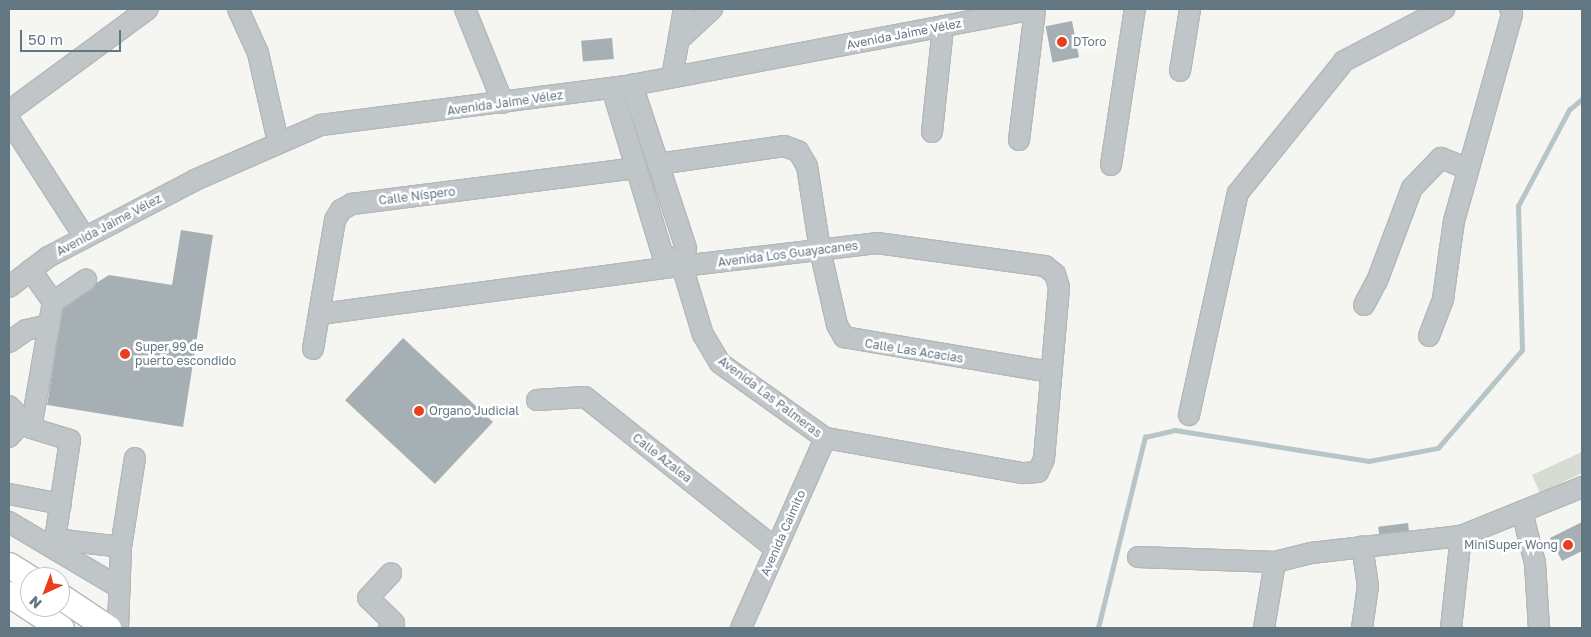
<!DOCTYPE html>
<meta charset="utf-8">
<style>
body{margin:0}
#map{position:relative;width:1591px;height:637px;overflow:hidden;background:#f5f5f1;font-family:"Golos Text",sans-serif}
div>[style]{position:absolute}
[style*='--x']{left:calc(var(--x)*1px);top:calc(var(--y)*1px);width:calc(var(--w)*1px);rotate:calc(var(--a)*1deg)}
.green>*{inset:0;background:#d6dcd2}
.stream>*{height:4.5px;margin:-2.25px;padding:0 2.25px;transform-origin:2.25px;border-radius:2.25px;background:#b7c5c8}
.building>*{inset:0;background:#a6b0b4;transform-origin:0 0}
.roads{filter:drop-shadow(1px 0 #b3b8bb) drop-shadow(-1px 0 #b3b8bb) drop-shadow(0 1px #b3b8bb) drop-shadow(0 -1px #b3b8bb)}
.minor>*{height:20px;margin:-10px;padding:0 10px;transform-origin:10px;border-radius:10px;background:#c0c5c7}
.major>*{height:25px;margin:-12.5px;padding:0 12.5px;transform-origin:12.5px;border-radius:12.5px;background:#fff}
.dots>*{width:14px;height:14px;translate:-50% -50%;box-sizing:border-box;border:2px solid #fff;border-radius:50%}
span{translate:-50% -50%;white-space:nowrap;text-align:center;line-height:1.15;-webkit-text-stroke:5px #fff;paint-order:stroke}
.street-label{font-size:12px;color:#637783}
.poi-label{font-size:12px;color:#637783}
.left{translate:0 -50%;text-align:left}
.right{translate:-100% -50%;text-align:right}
.frame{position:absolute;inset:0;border:10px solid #637783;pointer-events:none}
.north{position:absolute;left:20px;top:567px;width:50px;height:50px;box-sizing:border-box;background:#fff;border:1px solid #c1c9cd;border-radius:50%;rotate:223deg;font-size:14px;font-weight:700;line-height:20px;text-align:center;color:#637783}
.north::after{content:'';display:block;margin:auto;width:18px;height:22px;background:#e93f1d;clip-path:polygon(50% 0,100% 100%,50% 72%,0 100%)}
.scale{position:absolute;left:20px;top:30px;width:101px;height:22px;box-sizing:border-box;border:2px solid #637783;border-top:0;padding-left:6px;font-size:15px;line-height:18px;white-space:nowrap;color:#637783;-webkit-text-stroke:4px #fff;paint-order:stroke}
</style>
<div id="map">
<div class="green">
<i style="clip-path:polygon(1582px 452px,1582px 473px,1540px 493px,1532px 475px)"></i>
</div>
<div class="stream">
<i style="--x:1098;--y:628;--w:197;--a:-76.2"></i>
<i style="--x:1145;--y:437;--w:31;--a:-13"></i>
<i style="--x:1175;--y:430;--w:196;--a:9.1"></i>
<i style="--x:1369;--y:461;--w:70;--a:-10.7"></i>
<i style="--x:1438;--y:448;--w:129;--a:-49.4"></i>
<i style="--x:1522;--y:350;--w:144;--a:-91.6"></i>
<i style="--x:1518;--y:206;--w:109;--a:-62"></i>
<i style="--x:1569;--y:110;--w:17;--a:-40"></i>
</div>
<div class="building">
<i style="left:1072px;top:21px;width:37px;height:27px;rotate:79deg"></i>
<i style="left:612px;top:38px;width:21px;height:31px;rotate:85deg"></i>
<i style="clip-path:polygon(181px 230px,213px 235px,183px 427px,47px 405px,63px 304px,109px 275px,172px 285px)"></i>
<i style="left:403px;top:338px;width:123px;height:85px;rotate:43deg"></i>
<i style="clip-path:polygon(1582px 522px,1582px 551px,1562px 561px,1550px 538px)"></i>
<i style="left:1408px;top:523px;width:16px;height:30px;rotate:83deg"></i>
</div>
<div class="roads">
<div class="minor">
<i style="--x:238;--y:9;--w:48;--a:65.6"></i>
<i style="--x:258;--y:53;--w:91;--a:77.3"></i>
<i style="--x:465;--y:9;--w:101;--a:68"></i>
<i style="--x:683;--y:36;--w:40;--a:-43"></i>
<i style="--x:1180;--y:71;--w:63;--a:-80.8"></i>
<i style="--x:672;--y:77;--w:69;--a:-80"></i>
<i style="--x:612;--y:88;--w:172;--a:73.1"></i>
<i style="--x:662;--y:253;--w:24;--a:33"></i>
<i style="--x:9;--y:111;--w:172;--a:-36.3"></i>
<i style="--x:9;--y:120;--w:140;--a:57.2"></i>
<i style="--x:932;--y:132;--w:106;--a:-84"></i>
<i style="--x:1019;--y:140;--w:132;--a:-83"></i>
<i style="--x:658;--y:164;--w:127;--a:-8.1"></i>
<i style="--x:784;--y:146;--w:15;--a:20"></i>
<i style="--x:798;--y:151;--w:17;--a:59"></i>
<i style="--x:807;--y:166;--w:85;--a:81.2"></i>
<i style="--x:820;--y:250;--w:77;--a:77.2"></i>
<i style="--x:837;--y:325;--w:14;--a:60"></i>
<i style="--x:844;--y:337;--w:209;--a:9.6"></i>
<i style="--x:1111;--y:165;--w:158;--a:-81.3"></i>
<i style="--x:9;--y:287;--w:49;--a:-37.6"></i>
<i style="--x:48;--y:257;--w:166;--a:-27.6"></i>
<i style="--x:195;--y:180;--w:137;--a:-23.6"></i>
<i style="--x:321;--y:125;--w:314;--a:-7.3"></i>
<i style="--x:632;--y:85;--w:409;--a:-10.7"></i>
<i style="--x:53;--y:302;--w:40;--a:-34"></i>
<i style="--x:1364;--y:305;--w:27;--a:-62"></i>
<i style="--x:1377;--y:281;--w:99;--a:-69.4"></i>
<i style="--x:1412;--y:188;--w:42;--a:-46"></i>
<i style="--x:1441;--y:158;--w:29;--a:22"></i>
<i style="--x:320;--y:314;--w:365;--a:-7.6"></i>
<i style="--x:682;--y:266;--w:196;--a:-6.7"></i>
<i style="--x:877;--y:243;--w:170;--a:7.8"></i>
<i style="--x:1045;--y:266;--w:13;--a:39"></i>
<i style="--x:1055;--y:274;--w:14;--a:73"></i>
<i style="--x:1059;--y:287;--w:173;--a:95"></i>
<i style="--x:1044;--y:459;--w:14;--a:115"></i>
<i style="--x:1038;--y:472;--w:16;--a:176"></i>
<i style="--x:1022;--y:473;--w:200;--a:-169.9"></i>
<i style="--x:825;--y:438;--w:129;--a:-144.5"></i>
<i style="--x:720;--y:363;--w:33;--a:-121"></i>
<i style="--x:703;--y:335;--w:72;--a:-106.9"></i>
<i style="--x:682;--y:266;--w:18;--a:-77"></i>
<i style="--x:686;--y:248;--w:172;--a:-108.3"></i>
<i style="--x:1429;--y:336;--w:40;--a:-69"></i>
<i style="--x:1443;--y:299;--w:79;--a:-82"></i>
<i style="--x:1454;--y:221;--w:215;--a:-74.3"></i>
<i style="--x:1512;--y:14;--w:5;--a:-112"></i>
<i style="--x:9;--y:342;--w:21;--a:-35"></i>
<i style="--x:26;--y:330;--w:24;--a:-12"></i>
<i style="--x:313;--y:349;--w:131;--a:-80.3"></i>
<i style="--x:335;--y:220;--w:12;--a:-59"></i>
<i style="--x:341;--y:210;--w:13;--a:-29"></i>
<i style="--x:352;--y:204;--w:286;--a:-7.2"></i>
<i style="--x:537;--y:400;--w:48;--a:-3.6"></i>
<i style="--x:585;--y:397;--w:244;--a:38.5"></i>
<i style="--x:9;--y:406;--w:31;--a:45"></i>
<i style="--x:31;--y:428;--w:41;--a:17.1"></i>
<i style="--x:70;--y:440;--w:100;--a:98.6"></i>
<i style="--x:55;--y:539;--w:66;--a:6.9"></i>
<i style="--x:1189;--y:415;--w:227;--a:-77.6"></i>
<i style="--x:1238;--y:193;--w:169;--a:-51.2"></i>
<i style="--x:1344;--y:61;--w:113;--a:-27.5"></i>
<i style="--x:31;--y:428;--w:128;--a:-80.1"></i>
<i style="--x:53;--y:302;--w:39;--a:-125"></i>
<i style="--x:9;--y:437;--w:20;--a:-49"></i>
<i style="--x:9;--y:494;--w:53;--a:10.9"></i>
<i style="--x:1522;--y:512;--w:53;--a:75.7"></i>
<i style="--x:1535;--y:563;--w:65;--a:86.5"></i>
<i style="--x:9;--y:522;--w:129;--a:30.7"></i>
<i style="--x:1138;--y:557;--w:137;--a:2.1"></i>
<i style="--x:1275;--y:562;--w:37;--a:-14"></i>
<i style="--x:1311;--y:553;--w:151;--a:-6.5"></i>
<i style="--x:1461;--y:536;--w:131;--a:-22"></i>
<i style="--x:118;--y:628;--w:81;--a:-87.9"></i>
<i style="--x:121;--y:547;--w:90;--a:-81.1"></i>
<i style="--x:389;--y:628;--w:7;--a:-45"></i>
<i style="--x:394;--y:623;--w:36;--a:-136"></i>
<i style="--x:368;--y:598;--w:34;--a:-47"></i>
<i style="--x:741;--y:628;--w:208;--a:-66.1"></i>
<i style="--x:1264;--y:628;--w:67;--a:-80.5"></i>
<i style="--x:1362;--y:628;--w:42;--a:-81.9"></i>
<i style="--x:1368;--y:586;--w:40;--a:-98.5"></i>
<i style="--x:1451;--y:628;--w:93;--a:-83.8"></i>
</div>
<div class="major">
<i style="--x:9;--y:565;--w:25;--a:32"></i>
<i style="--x:9;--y:594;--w:62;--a:33.2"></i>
<i style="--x:60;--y:596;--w:58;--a:33.7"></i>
</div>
</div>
<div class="dots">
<i style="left:1062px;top:42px;background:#e93f1d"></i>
<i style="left:125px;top:354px;background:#e93f1d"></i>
<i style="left:419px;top:411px;background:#e93f1d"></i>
<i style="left:1568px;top:545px;background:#e93f1d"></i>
</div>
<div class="street-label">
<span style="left:904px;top:34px;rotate:-11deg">Avenida Jaime Vélez</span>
<span style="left:505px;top:103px;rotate:-8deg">Avenida Jaime Vélez</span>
<span style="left:417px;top:196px;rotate:-7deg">Calle Níspero</span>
<span style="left:109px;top:225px;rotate:-28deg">Avenida Jaime Vélez</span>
<span style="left:788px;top:254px;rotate:-7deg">Avenida Los Guayacanes</span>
<span style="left:914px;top:351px;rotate:9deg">Calle Las Acacias</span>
<span style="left:770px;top:397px;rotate:37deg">Avenida Las Palmeras</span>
<span style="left:662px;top:458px;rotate:38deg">Calle Azalea</span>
<span style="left:783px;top:533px;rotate:-66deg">Avenida Caimito</span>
</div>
<div class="poi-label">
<span class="left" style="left:1073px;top:42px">DToro</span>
<span class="left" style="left:135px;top:354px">Super 99 de<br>puerto escondido</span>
<span class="left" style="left:429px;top:411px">Organo Judicial</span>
<span class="right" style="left:1558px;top:545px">MiniSuper Wong</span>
</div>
<div class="frame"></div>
<div class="north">N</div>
<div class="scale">50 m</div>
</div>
